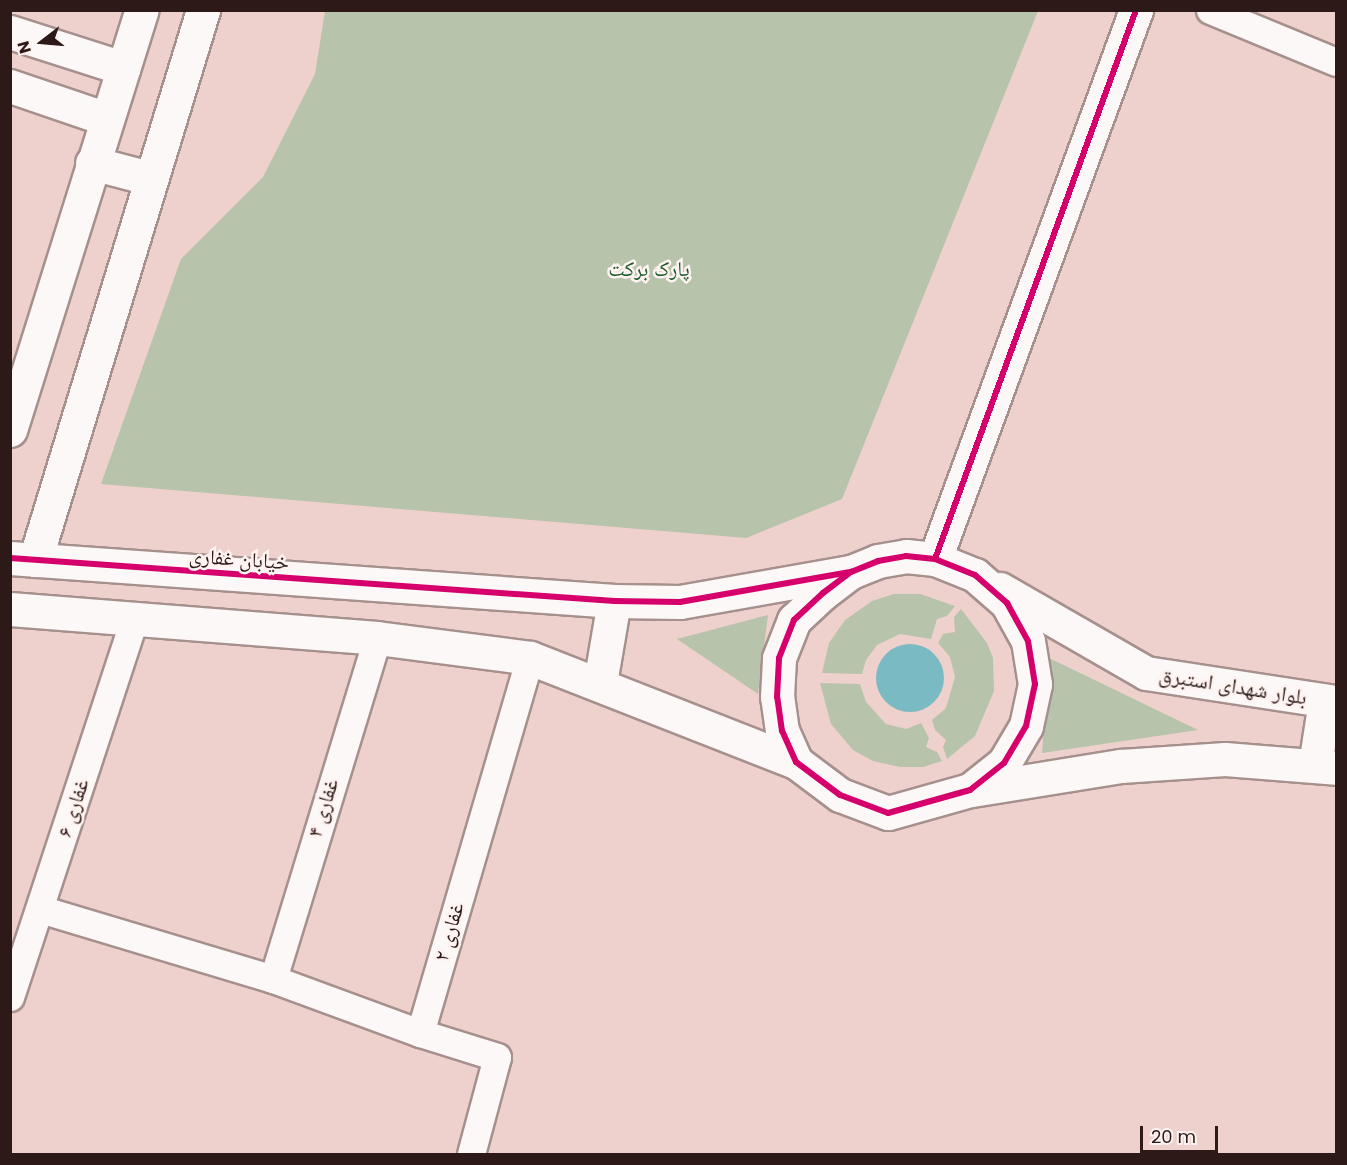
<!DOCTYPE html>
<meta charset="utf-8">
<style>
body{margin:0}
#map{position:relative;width:1347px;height:1165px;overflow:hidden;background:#eed1cc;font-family:Poppins,"Noto Naskh Arabic",sans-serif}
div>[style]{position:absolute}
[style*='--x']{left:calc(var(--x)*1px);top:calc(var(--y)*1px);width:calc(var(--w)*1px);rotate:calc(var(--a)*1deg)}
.green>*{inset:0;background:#b7c3aa}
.water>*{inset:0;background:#7abac3}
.round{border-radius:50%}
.roads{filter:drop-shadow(2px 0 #a6908d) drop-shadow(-2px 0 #a6908d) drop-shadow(0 2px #a6908d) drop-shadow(0 -2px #a6908d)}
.minor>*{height:27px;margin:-13.5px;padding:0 13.5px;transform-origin:13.5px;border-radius:13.5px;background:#fcf8f7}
.tertiary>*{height:33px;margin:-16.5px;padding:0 16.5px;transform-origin:16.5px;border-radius:16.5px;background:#fcf8f7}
.cycleway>*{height:6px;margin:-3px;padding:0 3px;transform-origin:3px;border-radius:3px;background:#d6006c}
span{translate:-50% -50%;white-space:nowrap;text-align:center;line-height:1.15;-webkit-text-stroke:5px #fef3f1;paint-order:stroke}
.park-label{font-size:21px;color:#185827}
.street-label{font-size:21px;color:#2d1a18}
.frame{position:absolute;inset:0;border:12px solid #2d1a18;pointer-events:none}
.north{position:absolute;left:12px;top:12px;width:60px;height:60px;-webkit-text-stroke:4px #fef3f1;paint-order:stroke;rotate:254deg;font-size:16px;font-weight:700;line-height:24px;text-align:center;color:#2d1a18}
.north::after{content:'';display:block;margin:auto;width:21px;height:27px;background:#2d1a18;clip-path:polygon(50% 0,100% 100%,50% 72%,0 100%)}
.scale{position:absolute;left:1140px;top:1126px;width:78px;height:27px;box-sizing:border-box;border:3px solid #2d1a18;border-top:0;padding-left:8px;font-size:18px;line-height:21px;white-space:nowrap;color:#2d1a18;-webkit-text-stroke:4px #fef3f1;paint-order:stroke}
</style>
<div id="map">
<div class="green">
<i style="clip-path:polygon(325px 11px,325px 10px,1038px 11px,842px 499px,746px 538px,101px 484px,181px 259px,263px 177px,315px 74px)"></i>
<i style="clip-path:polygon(894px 594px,920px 594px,955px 606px,947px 616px,937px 619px,931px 639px,900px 634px,877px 645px,866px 660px,862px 674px,822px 673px,829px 643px,845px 620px,872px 601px)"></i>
<i style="clip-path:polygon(961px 609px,987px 643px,993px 658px,994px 691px,975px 736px,947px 759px,943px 747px,946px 740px,935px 730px,932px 720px,946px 708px,955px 677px,950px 657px,938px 643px,943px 634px,955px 632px,954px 617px)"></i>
<i style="clip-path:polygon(768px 615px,758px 694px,677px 639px)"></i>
<i style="clip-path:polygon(1049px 658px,1198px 730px,1042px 753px)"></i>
<i style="clip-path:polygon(820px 683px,860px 684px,866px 702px,886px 724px,906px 729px,921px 723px,929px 738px,926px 747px,937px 752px,942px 761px,923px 767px,900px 767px,873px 761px,853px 750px,831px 724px)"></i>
</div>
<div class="water">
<i class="round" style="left:876px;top:644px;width:68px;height:68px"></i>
</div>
<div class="roads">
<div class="minor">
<i style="--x:1210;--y:10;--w:136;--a:22.4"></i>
<i style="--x:40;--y:909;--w:243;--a:16.7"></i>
<i style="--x:273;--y:979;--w:157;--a:20.2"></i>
<i style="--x:273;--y:979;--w:357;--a:-73"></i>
<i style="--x:10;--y:997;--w:398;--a:-71.8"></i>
<i style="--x:471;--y:1154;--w:100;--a:-75"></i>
<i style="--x:497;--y:1057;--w:81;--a:-162.7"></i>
<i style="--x:420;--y:1033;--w:391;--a:-73.7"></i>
</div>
<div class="tertiary">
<i style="--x:10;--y:32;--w:119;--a:17.7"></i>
<i style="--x:10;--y:86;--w:102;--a:18.8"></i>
<i style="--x:92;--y:163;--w:59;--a:14.7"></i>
<i style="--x:10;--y:430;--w:440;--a:-72.6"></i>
<i style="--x:906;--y:556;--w:29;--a:6"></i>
<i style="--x:935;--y:559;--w:43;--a:21.8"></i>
<i style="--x:975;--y:575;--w:43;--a:41.2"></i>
<i style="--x:1007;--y:603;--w:43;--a:61.1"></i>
<i style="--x:1028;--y:641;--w:44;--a:80.8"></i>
<i style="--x:1035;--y:684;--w:43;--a:102.1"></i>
<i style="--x:1026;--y:726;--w:43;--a:120.7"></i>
<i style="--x:1004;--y:763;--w:43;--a:141.5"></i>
<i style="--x:970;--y:790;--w:85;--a:164.3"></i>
<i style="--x:888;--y:813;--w:51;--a:-159.4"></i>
<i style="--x:840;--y:795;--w:55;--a:-143.1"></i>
<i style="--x:796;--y:762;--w:34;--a:-114"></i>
<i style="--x:782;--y:731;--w:34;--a:-98"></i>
<i style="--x:777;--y:697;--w:39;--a:-87"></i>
<i style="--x:779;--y:658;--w:41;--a:-68.5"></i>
<i style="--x:794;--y:620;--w:40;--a:-43"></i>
<i style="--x:823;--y:593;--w:35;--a:-37"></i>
<i style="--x:851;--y:572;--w:29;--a:-22"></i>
<i style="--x:878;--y:561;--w:28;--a:-10"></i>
<i style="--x:10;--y:558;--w:606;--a:4.07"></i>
<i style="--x:614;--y:601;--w:66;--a:0.9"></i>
<i style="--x:680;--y:602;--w:174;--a:-10"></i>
<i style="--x:935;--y:559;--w:585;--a:-69.89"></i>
<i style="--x:35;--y:560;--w:575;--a:-73.01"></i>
<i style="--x:1000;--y:589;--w:168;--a:29.9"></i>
<i style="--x:1146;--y:673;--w:192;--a:8.7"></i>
<i style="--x:10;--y:609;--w:368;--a:4.5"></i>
<i style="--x:377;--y:638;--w:154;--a:7.4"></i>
<i style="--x:530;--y:658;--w:286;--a:21.4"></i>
<i style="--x:600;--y:683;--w:83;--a:-80.3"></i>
<i style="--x:1315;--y:765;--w:65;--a:-81.1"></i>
<i style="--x:972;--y:790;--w:151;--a:-9.2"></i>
<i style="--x:1121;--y:766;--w:104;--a:-3.9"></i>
<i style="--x:1225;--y:759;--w:111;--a:4.6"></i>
</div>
</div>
<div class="cycleway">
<i style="--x:906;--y:556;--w:29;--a:6"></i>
<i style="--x:935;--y:559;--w:43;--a:21.8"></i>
<i style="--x:975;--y:575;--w:43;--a:41.2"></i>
<i style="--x:1007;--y:603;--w:43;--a:61.1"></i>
<i style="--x:1028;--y:641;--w:44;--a:80.8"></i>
<i style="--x:1035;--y:684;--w:43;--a:102.1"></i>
<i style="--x:1026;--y:726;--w:43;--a:120.7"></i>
<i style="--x:1004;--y:763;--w:43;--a:141.5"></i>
<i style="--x:970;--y:790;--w:85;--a:164.3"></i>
<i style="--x:888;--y:813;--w:51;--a:-159.4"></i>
<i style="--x:840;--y:795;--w:55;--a:-143.1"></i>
<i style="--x:796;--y:762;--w:34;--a:-114"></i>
<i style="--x:782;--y:731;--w:34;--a:-98"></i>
<i style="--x:777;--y:697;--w:39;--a:-87"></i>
<i style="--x:779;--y:658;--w:41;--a:-68.5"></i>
<i style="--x:794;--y:620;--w:40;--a:-43"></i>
<i style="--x:823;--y:593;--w:35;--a:-37"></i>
<i style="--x:851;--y:572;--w:29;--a:-22"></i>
<i style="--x:878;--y:561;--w:28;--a:-10"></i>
<i style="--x:10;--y:558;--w:606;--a:4.07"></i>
<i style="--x:614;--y:601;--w:66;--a:0.9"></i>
<i style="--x:680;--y:602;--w:174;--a:-10"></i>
<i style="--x:935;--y:559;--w:585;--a:-69.89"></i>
</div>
<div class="park-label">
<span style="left:649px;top:269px">پارک برکت</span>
</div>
<div class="street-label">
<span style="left:239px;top:559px;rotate:4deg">خیابان غفاری</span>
<span style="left:1233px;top:686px;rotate:9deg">بلوار شهدای استبرق</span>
<span style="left:73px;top:808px;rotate:-72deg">غفاری ۶</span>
<span style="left:323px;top:808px;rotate:-73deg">غفاری ۴</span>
<span style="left:449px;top:932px;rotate:-74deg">غفاری ۲</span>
</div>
<div class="frame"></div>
<div class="north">N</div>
<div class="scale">20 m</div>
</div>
